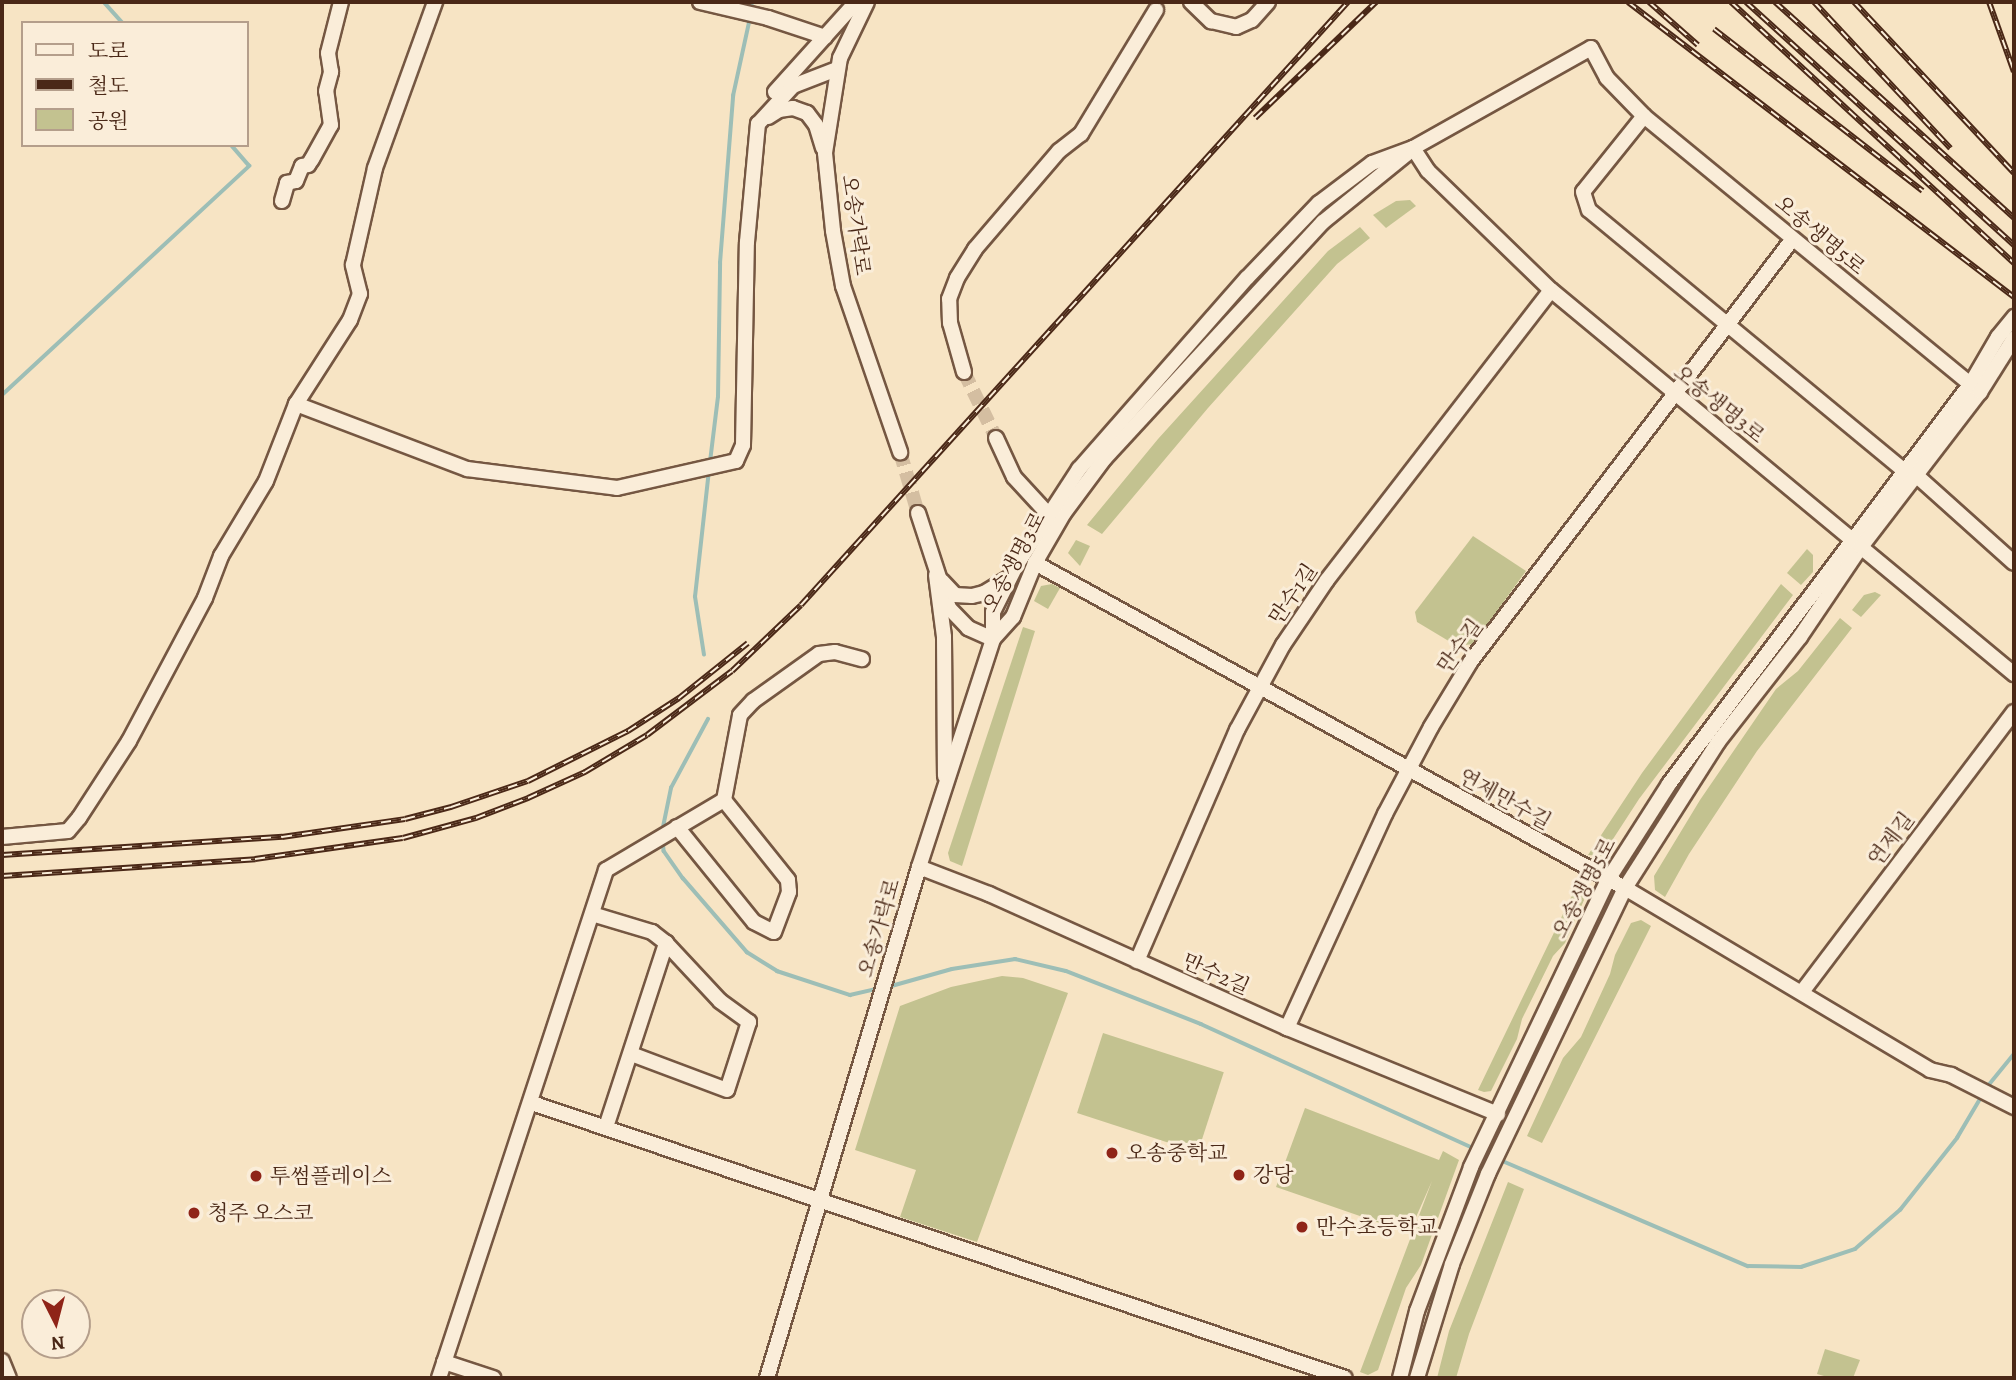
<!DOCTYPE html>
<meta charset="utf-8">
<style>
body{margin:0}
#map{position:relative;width:2016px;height:1380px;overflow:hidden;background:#f7e4c4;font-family:Alegreya,"Noto Serif KR",serif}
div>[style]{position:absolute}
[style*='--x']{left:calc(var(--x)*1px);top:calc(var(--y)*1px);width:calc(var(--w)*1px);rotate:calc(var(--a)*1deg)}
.green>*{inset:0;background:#c3c290;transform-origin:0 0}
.stream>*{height:3.5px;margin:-1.75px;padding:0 1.75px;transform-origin:1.75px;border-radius:1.75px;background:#9dbeb6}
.minor-tunnel>*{height:14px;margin-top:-7px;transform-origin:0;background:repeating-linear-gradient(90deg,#d4bea1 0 14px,transparent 0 21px)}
.roads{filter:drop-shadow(2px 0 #755742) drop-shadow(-2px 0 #755742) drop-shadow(0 2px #755742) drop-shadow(0 -2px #755742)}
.minor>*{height:14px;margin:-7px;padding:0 7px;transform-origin:7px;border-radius:7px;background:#faedd9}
.rail>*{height:6px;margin-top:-3px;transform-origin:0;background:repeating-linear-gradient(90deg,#faedd9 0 10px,#4a2817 0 20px);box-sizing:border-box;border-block:2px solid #4a2817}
.dots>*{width:19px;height:19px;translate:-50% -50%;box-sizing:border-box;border:4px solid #faedd9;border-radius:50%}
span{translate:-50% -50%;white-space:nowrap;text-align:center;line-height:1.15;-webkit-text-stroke:6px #faedd9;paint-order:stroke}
.street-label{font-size:21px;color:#4a2817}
.poi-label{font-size:21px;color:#4a2817}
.left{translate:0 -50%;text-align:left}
.frame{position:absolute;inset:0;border:4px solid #4a2817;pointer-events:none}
.legend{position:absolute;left:21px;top:21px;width:228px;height:126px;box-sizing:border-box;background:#faedd9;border:2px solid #b49e8b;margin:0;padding:9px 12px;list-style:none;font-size:21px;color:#4a2817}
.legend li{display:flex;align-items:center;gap:14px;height:35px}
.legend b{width:35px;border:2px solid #b49e8b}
.north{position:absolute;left:21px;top:1289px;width:70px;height:70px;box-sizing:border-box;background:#faedd9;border:2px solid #b49e8b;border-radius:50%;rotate:174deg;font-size:19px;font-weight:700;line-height:28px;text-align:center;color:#4a2817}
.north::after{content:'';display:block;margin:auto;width:24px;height:32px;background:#8f2418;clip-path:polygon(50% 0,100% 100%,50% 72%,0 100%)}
</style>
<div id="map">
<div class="green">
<i style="clip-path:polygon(1410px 200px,1416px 206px,1386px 228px,1373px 215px,1396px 201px)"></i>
<i style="clip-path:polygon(1360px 227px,1370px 238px,1337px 264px,1208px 408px,1102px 534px,1087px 525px,1158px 439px,1328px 251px)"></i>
<i style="clip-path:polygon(1473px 536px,1526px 571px,1473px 644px,1457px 646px,1417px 622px,1415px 612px)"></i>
<i style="clip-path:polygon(1076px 540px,1090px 546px,1080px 566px,1068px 553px)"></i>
<i style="clip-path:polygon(1807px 549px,1813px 555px,1813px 572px,1801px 585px,1787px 573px)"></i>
<i style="clip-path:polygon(1052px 584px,1060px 588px,1048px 609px,1034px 601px,1041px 586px)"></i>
<i style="clip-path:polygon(1781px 584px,1793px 595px,1639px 799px,1602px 856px,1588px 855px,1642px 773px)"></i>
<i style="clip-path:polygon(1875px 592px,1881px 595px,1861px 617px,1852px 610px,1864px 595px)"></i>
<i style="clip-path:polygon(1840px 618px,1852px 628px,1757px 751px,1689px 854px,1665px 897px,1655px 890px,1654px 876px,1700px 800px,1776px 689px,1798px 671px)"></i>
<i style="clip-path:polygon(1023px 627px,1035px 631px,962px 866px,950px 861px,948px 853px)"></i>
<i style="clip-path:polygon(1576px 887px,1581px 890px,1584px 900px,1565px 943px,1553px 956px,1522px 1019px,1517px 1039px,1491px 1091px,1484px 1092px,1478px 1090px)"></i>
<i style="clip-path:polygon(1641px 920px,1651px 926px,1542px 1143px,1527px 1136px,1563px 1058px,1581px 1037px,1610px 974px,1615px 955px,1631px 923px)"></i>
<i style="clip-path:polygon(1002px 976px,1023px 978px,1068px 993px,977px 1242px,900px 1217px,916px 1170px,855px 1150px,900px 1006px,951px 987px)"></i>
<i style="left:1103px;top:1033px;width:127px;height:84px;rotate:18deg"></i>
<i style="clip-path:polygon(1305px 1108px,1439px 1160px,1443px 1151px,1459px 1160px,1421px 1265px,1406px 1288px,1378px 1370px,1368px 1375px,1360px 1372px,1432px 1181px,1409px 1233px,1276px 1187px)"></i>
<i style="clip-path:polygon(1508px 1182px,1524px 1189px,1469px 1334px,1456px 1378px,1437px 1378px,1449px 1331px)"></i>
<i style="clip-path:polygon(1825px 1349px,1860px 1360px,1853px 1378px,1831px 1378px,1817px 1374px)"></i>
</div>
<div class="stream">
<i style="--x:104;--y:2;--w:28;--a:48"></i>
<i style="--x:751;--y:10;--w:8;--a:-83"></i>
<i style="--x:2;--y:395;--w:337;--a:-42.8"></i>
<i style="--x:249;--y:166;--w:28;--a:-131"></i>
<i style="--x:710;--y:462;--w:65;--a:-83"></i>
<i style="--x:718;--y:397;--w:134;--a:-89.1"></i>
<i style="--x:720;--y:263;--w:168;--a:-85.5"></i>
<i style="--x:733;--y:96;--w:80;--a:-77.7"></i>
<i style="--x:704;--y:655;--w:59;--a:-98.8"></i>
<i style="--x:695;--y:597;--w:128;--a:-83.7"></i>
<i style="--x:662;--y:832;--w:45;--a:-78.4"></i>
<i style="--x:671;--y:788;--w:78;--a:-61.8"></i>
<i style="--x:663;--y:839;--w:12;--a:85"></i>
<i style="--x:664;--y:851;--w:33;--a:55"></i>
<i style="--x:683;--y:878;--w:98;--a:49.1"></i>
<i style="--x:747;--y:952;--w:36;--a:32"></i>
<i style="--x:777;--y:971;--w:77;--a:18.2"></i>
<i style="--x:850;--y:995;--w:28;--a:-13"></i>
<i style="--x:888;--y:987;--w:66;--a:-15.7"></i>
<i style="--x:952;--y:969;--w:64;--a:-9"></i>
<i style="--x:1015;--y:959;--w:52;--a:13.2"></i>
<i style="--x:1066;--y:971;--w:145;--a:21.4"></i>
<i style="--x:1201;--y:1024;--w:301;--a:24.5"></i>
<i style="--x:1987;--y:1087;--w:43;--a:-50.7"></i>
<i style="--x:1498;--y:1159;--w:272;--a:23.2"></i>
<i style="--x:1748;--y:1266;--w:53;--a:1.1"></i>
<i style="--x:1801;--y:1267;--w:57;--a:-18.4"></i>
<i style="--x:1855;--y:1249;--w:60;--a:-40.9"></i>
<i style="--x:1900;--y:1210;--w:92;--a:-51.6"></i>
<i style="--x:1957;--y:1138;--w:51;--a:-59.4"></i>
</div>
<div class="minor-tunnel">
<i style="--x:964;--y:372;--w:73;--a:64.1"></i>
<i style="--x:900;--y:452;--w:64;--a:73.6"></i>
</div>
<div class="roads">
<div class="minor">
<i style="--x:700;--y:2;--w:70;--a:13.2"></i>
<i style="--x:768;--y:18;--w:60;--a:18.4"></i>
<i style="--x:867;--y:2;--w:62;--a:115.7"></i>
<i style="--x:840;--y:58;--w:96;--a:99"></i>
<i style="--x:825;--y:153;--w:78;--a:84.1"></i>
<i style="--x:833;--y:231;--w:56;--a:79.7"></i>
<i style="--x:843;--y:286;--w:176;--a:71"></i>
<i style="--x:1191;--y:2;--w:28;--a:44"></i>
<i style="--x:1211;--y:21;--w:26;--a:13"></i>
<i style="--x:1236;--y:27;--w:17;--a:-24"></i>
<i style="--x:1252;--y:20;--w:24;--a:-48"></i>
<i style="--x:775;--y:92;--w:121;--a:-48"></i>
<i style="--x:1644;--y:116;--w:97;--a:128.8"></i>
<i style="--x:1583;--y:192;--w:19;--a:72"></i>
<i style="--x:1589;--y:210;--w:409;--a:39.6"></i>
<i style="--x:768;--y:117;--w:13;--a:-32"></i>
<i style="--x:779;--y:110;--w:14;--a:-8"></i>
<i style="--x:793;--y:108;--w:15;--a:20"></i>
<i style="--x:807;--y:113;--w:15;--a:53"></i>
<i style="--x:816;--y:125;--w:24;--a:73"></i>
<i style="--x:1413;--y:148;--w:27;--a:57"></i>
<i style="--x:1428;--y:171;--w:171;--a:44.1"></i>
<i style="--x:1551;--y:290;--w:602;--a:39.67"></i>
<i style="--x:282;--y:201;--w:19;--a:-74"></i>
<i style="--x:287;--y:183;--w:9;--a:-13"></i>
<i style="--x:296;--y:181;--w:16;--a:-68"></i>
<i style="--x:302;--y:166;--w:6;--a:-9"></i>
<i style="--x:308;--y:165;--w:7;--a:-56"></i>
<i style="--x:312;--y:159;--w:39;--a:-61"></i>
<i style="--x:331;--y:125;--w:34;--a:-98"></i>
<i style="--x:326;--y:91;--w:20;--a:-75"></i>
<i style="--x:331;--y:72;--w:19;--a:-99"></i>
<i style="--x:328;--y:53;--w:53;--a:-75.7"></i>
<i style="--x:964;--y:372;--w:51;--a:-105.9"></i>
<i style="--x:950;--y:323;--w:24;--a:-92"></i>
<i style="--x:949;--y:299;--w:22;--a:-69"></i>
<i style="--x:957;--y:278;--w:34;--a:-58"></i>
<i style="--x:975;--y:249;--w:129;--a:-49.4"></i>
<i style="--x:1059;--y:151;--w:28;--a:-38"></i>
<i style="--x:1081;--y:134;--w:145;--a:-58.8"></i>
<i style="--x:296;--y:404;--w:183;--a:20.8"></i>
<i style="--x:467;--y:469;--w:151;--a:7.2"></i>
<i style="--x:617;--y:488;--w:122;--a:-12.8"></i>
<i style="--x:736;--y:461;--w:17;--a:-66"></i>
<i style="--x:743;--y:445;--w:203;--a:-88.9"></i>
<i style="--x:747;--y:242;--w:119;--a:-84.7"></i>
<i style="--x:758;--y:124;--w:52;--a:-47.4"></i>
<i style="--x:793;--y:86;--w:47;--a:-21.1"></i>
<i style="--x:996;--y:438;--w:43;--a:65.2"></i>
<i style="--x:1014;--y:477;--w:50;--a:47.4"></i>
<i style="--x:1917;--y:476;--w:130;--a:41.9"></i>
<i style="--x:918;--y:513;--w:100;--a:71.9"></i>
<i style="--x:949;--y:608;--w:28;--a:46"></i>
<i style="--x:968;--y:628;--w:27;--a:24"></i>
<i style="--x:1035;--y:563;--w:674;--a:28.85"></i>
<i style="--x:1625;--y:888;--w:355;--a:30.8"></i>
<i style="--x:1930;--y:1070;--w:22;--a:13"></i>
<i style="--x:1951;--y:1075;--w:71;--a:26.9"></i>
<i style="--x:936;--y:575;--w:63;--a:82.6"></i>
<i style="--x:944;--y:637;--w:139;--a:89.6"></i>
<i style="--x:942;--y:581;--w:19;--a:47"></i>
<i style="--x:955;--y:595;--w:17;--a:3"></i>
<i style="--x:972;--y:596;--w:12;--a:-14"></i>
<i style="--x:984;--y:593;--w:29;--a:-31"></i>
<i style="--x:993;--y:639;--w:30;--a:-48"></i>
<i style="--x:1013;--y:617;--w:58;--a:-67.8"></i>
<i style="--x:1035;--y:563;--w:58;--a:-59.9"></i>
<i style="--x:1064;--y:513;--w:69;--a:-53.3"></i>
<i style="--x:1105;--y:458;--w:321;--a:-47.3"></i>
<i style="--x:1323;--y:222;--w:109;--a:-39.1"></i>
<i style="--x:677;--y:827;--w:122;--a:51"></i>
<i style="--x:754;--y:922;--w:22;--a:27"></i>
<i style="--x:774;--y:932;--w:43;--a:-69.4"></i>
<i style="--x:789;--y:892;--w:12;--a:-95"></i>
<i style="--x:788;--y:880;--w:102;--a:-128.7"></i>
<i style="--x:2;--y:837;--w:66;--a:-5.2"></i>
<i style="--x:68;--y:831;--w:17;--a:-50"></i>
<i style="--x:79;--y:818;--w:92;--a:-57"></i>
<i style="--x:129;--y:741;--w:162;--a:-62"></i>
<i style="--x:205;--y:598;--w:45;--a:-69.1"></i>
<i style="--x:221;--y:556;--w:87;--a:-59"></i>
<i style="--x:266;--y:481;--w:83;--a:-68.7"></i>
<i style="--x:296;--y:404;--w:100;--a:-57.3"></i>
<i style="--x:350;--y:320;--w:28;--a:-69"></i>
<i style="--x:360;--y:294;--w:30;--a:-104"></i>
<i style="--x:353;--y:265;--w:99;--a:-77.2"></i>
<i style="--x:375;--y:168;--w:177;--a:-70.1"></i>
<i style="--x:919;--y:867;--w:75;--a:21.1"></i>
<i style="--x:989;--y:894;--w:327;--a:24.2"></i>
<i style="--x:1287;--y:1028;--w:228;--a:22.2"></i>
<i style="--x:592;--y:914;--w:63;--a:16.7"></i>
<i style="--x:652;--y:932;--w:18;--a:38"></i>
<i style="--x:1137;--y:961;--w:252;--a:-66.6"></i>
<i style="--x:1237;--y:730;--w:97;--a:-61.6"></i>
<i style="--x:1283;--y:645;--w:78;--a:-55.9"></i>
<i style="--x:1327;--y:580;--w:366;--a:-52.3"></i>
<i style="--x:1802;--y:992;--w:351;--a:-52.9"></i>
<i style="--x:1287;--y:1028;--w:235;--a:-65.4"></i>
<i style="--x:1385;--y:814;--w:98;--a:-62.1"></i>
<i style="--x:1431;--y:727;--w:77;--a:-58.8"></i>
<i style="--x:1471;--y:661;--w:529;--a:-52.68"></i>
<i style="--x:532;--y:1103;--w:858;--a:18.69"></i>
<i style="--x:606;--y:1127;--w:194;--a:-71.9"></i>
<i style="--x:666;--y:943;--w:79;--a:47"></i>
<i style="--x:720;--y:1001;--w:36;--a:36"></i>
<i style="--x:749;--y:1022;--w:71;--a:107.9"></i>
<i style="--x:727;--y:1090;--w:103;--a:-159.4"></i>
<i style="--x:2;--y:1361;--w:18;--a:68"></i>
<i style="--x:444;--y:1362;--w:52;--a:18.1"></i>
<i style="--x:439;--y:1378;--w:535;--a:-71.8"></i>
<i style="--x:606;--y:870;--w:137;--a:-30.7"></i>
<i style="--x:724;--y:800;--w:86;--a:-79.3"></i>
<i style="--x:740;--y:715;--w:19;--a:-47"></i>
<i style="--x:753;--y:701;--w:81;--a:-35.5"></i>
<i style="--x:819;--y:654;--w:16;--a:-7"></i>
<i style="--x:835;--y:652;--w:28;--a:15"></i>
<i style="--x:767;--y:1378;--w:533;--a:-73.43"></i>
<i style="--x:919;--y:867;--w:240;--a:-72"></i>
<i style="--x:993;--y:639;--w:27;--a:-90"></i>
<i style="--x:993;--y:612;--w:51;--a:-63.4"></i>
<i style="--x:1016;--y:566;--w:116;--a:-57"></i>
<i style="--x:1079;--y:469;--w:254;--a:-48.7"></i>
<i style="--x:1247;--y:278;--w:104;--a:-46.2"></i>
<i style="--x:1319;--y:203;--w:66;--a:-37"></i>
<i style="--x:1372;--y:163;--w:44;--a:-20.1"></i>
<i style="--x:1413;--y:148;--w:204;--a:-29.3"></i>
<i style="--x:1591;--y:48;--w:34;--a:62"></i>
<i style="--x:1607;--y:78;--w:53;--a:45.8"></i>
<i style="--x:1644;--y:116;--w:435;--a:39.4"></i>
<i style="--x:1400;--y:1378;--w:69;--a:-75.8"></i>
<i style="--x:1417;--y:1311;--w:154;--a:-69.4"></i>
<i style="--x:1471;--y:1167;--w:320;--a:-64.5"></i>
<i style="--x:1609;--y:878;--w:112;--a:-57.4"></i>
<i style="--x:1669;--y:784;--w:500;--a:-53"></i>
<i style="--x:1970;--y:385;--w:56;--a:-59.7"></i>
<i style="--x:1998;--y:337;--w:26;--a:-51"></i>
<i style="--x:1417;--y:1378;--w:119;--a:-72.9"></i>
<i style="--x:1452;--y:1264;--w:97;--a:-68.2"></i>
<i style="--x:1488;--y:1174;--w:317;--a:-64.4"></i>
<i style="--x:1625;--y:888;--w:173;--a:-57.5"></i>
<i style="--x:1718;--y:742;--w:133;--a:-52"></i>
<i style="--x:1800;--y:637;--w:109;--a:-55.9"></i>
<i style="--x:1861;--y:547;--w:195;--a:-52.5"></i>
<i style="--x:1980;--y:392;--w:64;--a:-57.8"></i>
</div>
</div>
<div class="rail">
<i style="--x:1628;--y:2;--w:486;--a:37.4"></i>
<i style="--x:1649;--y:2;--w:65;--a:41.3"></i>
<i style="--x:1731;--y:2;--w:385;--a:42.7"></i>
<i style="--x:1746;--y:2;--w:362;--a:42.2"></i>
<i style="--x:1775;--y:2;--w:322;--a:42.1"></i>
<i style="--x:1814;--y:2;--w:200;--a:47"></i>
<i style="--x:1854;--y:2;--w:234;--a:46.9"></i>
<i style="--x:1989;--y:2;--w:74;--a:70.3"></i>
<i style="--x:1714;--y:29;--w:264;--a:37.8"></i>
<i style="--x:1255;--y:118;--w:168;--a:-43.8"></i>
<i style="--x:2;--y:855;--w:281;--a:-3.7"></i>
<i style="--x:282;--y:837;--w:124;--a:-8.3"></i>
<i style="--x:405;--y:819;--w:48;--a:-14.6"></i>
<i style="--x:451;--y:807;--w:81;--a:-18.7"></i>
<i style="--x:528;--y:781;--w:112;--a:-26.6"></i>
<i style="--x:628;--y:731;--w:61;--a:-32.9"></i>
<i style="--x:679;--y:698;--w:88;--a:-38.6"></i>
<i style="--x:2;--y:876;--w:254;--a:-3.8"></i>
<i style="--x:255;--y:859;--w:149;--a:-8.1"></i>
<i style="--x:403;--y:838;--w:76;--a:-15.3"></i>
<i style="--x:476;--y:818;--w:56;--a:-21"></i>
<i style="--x:528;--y:798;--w:63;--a:-24.5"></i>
<i style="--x:585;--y:772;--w:72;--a:-30.8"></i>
<i style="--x:647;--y:735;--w:106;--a:-37"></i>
<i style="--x:732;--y:671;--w:95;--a:-43.7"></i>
<i style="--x:801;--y:605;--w:814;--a:-47.79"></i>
</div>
<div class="dots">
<i style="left:1112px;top:1153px;background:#8f2418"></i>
<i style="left:1239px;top:1175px;background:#8f2418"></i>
<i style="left:256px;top:1176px;background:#8f2418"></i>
<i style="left:194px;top:1213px;background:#8f2418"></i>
<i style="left:1302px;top:1227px;background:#8f2418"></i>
</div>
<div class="street-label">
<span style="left:856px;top:225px;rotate:82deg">오송가락로</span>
<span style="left:1820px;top:235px;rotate:40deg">오송생명5로</span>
<span style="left:1719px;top:404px;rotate:39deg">오송생명3로</span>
<span style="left:1014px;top:562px;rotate:-62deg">오송생명3로</span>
<span style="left:1293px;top:594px;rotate:-56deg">만수1길</span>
<span style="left:1460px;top:646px;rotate:-54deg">만수길</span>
<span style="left:1505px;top:799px;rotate:29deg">연제만수길</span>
<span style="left:1891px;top:839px;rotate:-53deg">연제길</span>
<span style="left:1584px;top:888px;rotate:-62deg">오송생명5로</span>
<span style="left:879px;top:928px;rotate:-74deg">오송가락로</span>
<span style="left:1216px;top:974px;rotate:24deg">만수2길</span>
</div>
<div class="poi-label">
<span class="left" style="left:1126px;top:1153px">오송중학교</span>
<span class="left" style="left:1253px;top:1175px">강당</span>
<span class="left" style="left:270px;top:1176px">투썸플레이스</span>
<span class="left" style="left:208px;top:1213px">청주 오스코</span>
<span class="left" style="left:1316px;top:1227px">만수초등학교</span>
</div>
<div class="frame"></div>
<ul class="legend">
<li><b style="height:9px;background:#faedd9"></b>도로</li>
<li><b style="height:9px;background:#4a2817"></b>철도</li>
<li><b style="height:19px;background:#c3c290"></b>공원</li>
</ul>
<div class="north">N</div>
</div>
